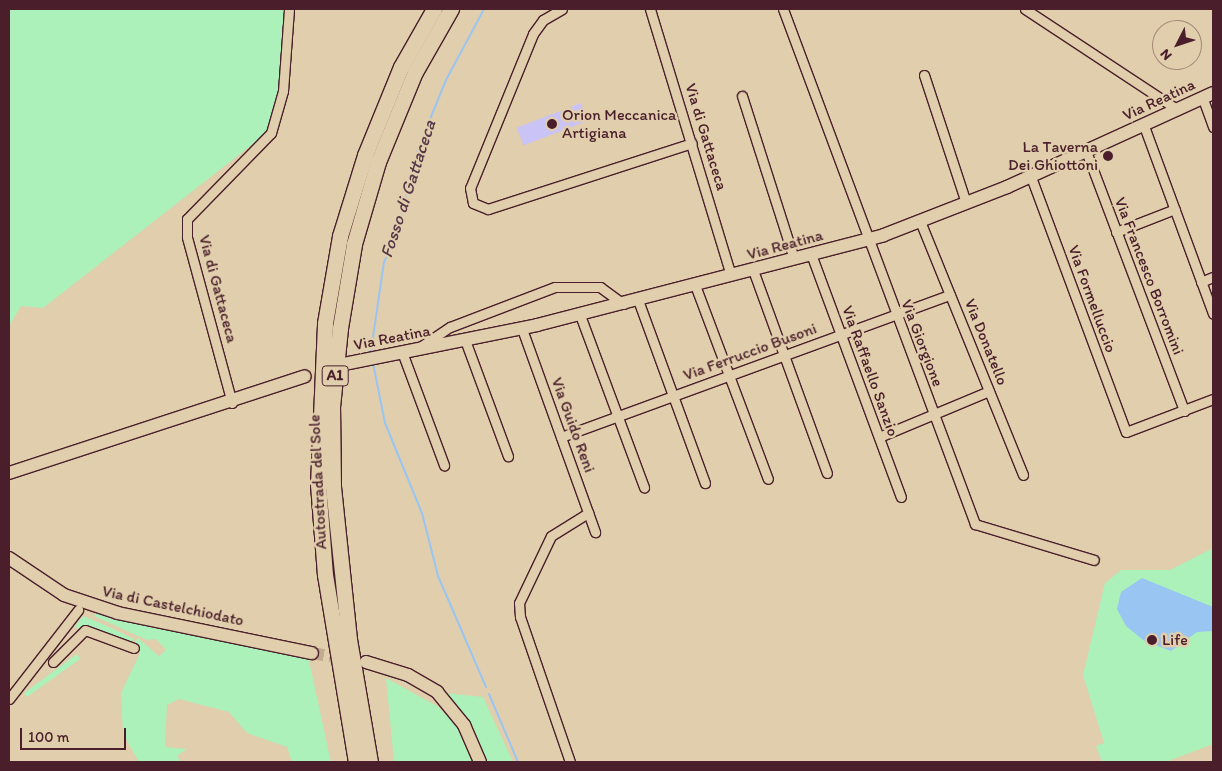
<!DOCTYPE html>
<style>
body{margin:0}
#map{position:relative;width:1222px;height:771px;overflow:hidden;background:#e1ceac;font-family:Itim,sans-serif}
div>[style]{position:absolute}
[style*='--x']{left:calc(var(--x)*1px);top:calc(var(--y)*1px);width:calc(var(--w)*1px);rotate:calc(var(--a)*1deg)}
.green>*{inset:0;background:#acf0ba}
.water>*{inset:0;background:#99c5f3}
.stream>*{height:2px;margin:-1px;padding:0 1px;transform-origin:1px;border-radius:1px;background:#99c5f3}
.building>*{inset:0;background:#cac3f5;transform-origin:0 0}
.secondary-tunnel>*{height:12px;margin-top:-6px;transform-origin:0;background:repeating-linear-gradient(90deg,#c3ab92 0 12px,transparent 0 18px)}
.roads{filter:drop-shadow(1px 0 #4a1f2b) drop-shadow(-1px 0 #4a1f2b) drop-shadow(0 1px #4a1f2b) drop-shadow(0 -1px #4a1f2b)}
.street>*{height:9px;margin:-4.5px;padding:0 4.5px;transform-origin:4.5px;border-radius:4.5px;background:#e1ceac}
.secondary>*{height:12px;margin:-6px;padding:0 6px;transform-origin:6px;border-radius:6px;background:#e1ceac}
.highway>*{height:15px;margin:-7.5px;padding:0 7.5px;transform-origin:7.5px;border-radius:7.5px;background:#e1ceac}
.dots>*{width:14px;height:14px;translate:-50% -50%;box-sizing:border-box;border:2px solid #e1ceac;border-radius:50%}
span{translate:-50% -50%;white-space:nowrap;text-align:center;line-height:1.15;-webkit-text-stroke:5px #e1ceac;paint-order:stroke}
.shield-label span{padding:1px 4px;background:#e1ceac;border:1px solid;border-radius:4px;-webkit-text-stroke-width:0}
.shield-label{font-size:15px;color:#4a1f2b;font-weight:700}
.street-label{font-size:16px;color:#4a1f2b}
.poi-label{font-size:16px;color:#4a1f2b}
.left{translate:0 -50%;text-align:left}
.right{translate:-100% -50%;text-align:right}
.water-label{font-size:18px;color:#563849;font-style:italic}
.frame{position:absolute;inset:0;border:10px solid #4a1f2b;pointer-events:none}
.north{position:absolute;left:1152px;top:20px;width:50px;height:50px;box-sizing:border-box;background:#e1ceac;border:1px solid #a58878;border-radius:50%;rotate:229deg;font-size:14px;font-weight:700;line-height:20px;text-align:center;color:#4a1f2b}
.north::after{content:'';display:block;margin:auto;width:18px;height:22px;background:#4a1f2b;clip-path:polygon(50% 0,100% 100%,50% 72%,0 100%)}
.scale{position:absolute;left:20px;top:728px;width:106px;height:22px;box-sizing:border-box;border:2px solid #4a1f2b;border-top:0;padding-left:6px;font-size:15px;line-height:18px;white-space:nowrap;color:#4a1f2b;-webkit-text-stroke:4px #e1ceac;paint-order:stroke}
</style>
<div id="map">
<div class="green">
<i style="clip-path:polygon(9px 9px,287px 9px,282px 82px,268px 132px,43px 308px,21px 306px,9px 326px)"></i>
<i style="clip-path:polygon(1213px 548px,1213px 744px,1166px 762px,1102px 762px,1096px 746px,1104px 743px,1083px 675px,1105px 583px,1121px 570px,1170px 570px)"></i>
<i style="clip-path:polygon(96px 612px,156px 628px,308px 656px,331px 762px,292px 762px,287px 747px,247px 733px,229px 712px,179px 699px,167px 705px,165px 747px,187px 749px,177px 756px,181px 762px,139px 762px,123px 734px,121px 693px,140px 653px,132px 645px,138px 638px,159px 656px,166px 650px,156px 639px,147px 640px,94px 616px)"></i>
<i style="clip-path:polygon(83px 616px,105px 625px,134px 639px,129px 645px,82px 632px,75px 626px)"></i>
<i style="clip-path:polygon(77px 654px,80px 659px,27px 697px,24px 693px)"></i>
<i style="clip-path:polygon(386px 678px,437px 706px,455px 723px,472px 762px,394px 762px)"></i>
<i style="clip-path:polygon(445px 693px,483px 697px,513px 762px,485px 762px,472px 724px)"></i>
</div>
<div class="water">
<i style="clip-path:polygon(1142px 578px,1213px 607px,1213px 631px,1197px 632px,1171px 651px,1143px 640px,1126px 626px,1117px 609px,1121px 592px)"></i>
</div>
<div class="stream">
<i style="--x:371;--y:351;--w:90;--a:-81.7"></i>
<i style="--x:384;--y:262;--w:22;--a:-63"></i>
<i style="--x:394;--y:242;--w:96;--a:-75.5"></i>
<i style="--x:418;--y:149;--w:74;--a:-67.9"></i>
<i style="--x:446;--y:80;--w:81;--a:-61.8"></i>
<i style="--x:373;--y:363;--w:61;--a:78.7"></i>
<i style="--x:385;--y:423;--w:97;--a:67.7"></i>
<i style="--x:422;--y:513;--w:65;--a:75.7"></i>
<i style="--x:438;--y:576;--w:121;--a:66.6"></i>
<i style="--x:489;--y:694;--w:74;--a:66.9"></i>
</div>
<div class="building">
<i style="left:581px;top:103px;width:19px;height:69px;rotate:69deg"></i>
</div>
<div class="secondary-tunnel">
<i style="--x:312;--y:653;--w:35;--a:10"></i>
</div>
<div class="roads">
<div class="street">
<i style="--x:562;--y:9;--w:22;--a:150"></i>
<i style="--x:543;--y:20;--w:17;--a:126"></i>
<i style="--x:533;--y:34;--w:166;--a:112.2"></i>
<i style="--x:470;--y:188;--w:15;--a:79"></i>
<i style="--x:473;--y:203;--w:16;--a:22"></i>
<i style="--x:488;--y:209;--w:214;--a:-17.9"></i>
<i style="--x:650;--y:9;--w:278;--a:73.1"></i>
<i style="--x:783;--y:9;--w:550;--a:69.55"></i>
<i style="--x:975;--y:524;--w:124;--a:16.8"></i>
<i style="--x:1025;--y:9;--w:183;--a:33.4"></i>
<i style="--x:924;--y:75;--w:135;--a:71.8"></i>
<i style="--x:742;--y:96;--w:171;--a:72.3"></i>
<i style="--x:1203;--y:99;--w:30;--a:70"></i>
<i style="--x:1144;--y:126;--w:200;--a:69.8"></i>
<i style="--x:1086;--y:151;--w:278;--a:69.3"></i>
<i style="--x:1031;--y:177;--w:272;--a:69.6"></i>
<i style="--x:1126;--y:432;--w:93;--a:-20.8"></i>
<i style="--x:920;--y:221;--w:274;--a:67.9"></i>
<i style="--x:1116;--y:232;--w:63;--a:-21.3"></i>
<i style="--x:811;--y:254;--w:259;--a:69.7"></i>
<i style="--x:753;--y:270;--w:216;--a:70"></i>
<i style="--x:1201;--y:282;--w:13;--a:-23"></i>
<i style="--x:695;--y:285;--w:207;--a:69.4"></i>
<i style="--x:638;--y:300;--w:195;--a:69.9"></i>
<i style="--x:580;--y:315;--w:184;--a:69.6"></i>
<i style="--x:522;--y:329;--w:216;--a:70.2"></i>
<i style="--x:465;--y:340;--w:124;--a:69.7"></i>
<i style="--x:420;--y:347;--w:36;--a:-34"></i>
<i style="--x:450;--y:327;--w:112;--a:-20.9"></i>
<i style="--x:555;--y:287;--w:45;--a:0"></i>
<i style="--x:600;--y:287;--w:29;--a:36"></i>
<i style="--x:402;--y:352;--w:121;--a:69.6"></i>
<i style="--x:232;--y:403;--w:172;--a:-105.2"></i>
<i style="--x:187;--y:237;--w:18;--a:-90"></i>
<i style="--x:187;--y:219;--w:120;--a:-45.7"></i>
<i style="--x:271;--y:133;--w:44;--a:-74.1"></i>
<i style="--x:283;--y:91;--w:82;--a:-85.8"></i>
<i style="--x:561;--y:437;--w:414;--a:-20.1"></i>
<i style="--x:879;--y:437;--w:119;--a:-22.7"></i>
<i style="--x:53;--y:662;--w:45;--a:-45"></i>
<i style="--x:85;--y:630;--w:52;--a:20.2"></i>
<i style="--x:9;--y:699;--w:113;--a:-52.2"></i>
<i style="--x:570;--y:762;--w:153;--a:-109"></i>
<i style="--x:520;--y:617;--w:14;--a:-94"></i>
<i style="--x:519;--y:603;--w:74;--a:-64.5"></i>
<i style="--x:551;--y:536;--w:44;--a:-31.9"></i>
</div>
<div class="secondary">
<i style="--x:344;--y:364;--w:197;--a:-11.4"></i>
<i style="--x:537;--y:325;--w:358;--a:-14.5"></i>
<i style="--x:884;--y:235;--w:132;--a:-21.3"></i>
<i style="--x:1007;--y:187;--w:226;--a:-24.5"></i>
<i style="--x:9;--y:473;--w:311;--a:-18.1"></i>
<i style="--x:9;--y:558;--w:66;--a:33.9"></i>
<i style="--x:64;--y:595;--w:57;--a:18.4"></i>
<i style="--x:118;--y:613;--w:198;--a:11.7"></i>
<i style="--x:366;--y:662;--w:44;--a:17.2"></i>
<i style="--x:408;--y:675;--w:34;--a:30"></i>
<i style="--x:437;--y:692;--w:43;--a:50.7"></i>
<i style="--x:464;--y:725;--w:40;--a:66.6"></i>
</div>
<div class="highway">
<i style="--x:356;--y:762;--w:190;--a:-99.4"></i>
<i style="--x:325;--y:575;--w:90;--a:-94.4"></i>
<i style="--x:318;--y:485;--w:162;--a:-87.5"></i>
<i style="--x:325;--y:323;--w:88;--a:-80.2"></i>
<i style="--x:340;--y:236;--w:85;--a:-72.8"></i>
<i style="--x:365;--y:155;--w:95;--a:-67.8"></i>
<i style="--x:401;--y:67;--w:67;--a:-60.4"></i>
<i style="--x:370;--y:762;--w:125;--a:-99.7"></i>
<i style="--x:349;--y:639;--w:154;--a:-96"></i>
<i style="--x:333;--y:486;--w:79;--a:-90.7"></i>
<i style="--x:332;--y:407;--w:79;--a:-84.2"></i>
<i style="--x:340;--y:328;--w:85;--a:-80.5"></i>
<i style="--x:354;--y:244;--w:85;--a:-73.7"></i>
<i style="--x:378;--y:162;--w:97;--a:-67.7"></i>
<i style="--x:415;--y:72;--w:73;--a:-60.3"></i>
</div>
</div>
<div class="dots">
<i style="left:552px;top:124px;background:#4a1f2b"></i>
<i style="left:1108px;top:156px;background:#4a1f2b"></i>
<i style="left:1152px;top:640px;background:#4a1f2b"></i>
</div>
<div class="shield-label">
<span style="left:335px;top:376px">A1</span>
</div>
<div class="street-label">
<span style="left:1159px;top:100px;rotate:-25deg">Via Reatina</span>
<span style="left:706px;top:137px;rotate:73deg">Via di Gattaceca</span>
<span style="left:785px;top:245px;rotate:-15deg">Via Reatina</span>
<span style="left:1149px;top:276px;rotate:69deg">Via Francesco Borromini</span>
<span style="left:218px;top:289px;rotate:75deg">Via di Gattaceca</span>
<span style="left:1092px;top:299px;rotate:70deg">Via Formelluccio</span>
<span style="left:392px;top:338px;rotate:-11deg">Via Reatina</span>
<span style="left:986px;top:342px;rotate:68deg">Via Donatello</span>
<span style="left:922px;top:343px;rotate:69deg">Via Giorgione</span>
<span style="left:750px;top:352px;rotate:-20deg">Via Ferruccio Busoni</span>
<span style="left:870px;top:371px;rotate:70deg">Via Raffaello Sanzio</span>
<span style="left:573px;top:425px;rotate:70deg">Via Guido Reni</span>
<span style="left:318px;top:482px;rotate:-93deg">Autostrada del Sole</span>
<span style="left:173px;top:606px;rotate:12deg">Via di Castelchiodato</span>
</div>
<div class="poi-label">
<span class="left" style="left:562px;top:124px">Orion Meccanica<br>Artigiana</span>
<span class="right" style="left:1098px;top:156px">La Taverna<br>Dei Ghiottoni</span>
<span class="left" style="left:1162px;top:640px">Life</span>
</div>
<div class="water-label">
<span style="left:408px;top:189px;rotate:-72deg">Fosso di Gattaceca</span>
</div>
<div class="frame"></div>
<div class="north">N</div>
<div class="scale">100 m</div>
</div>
